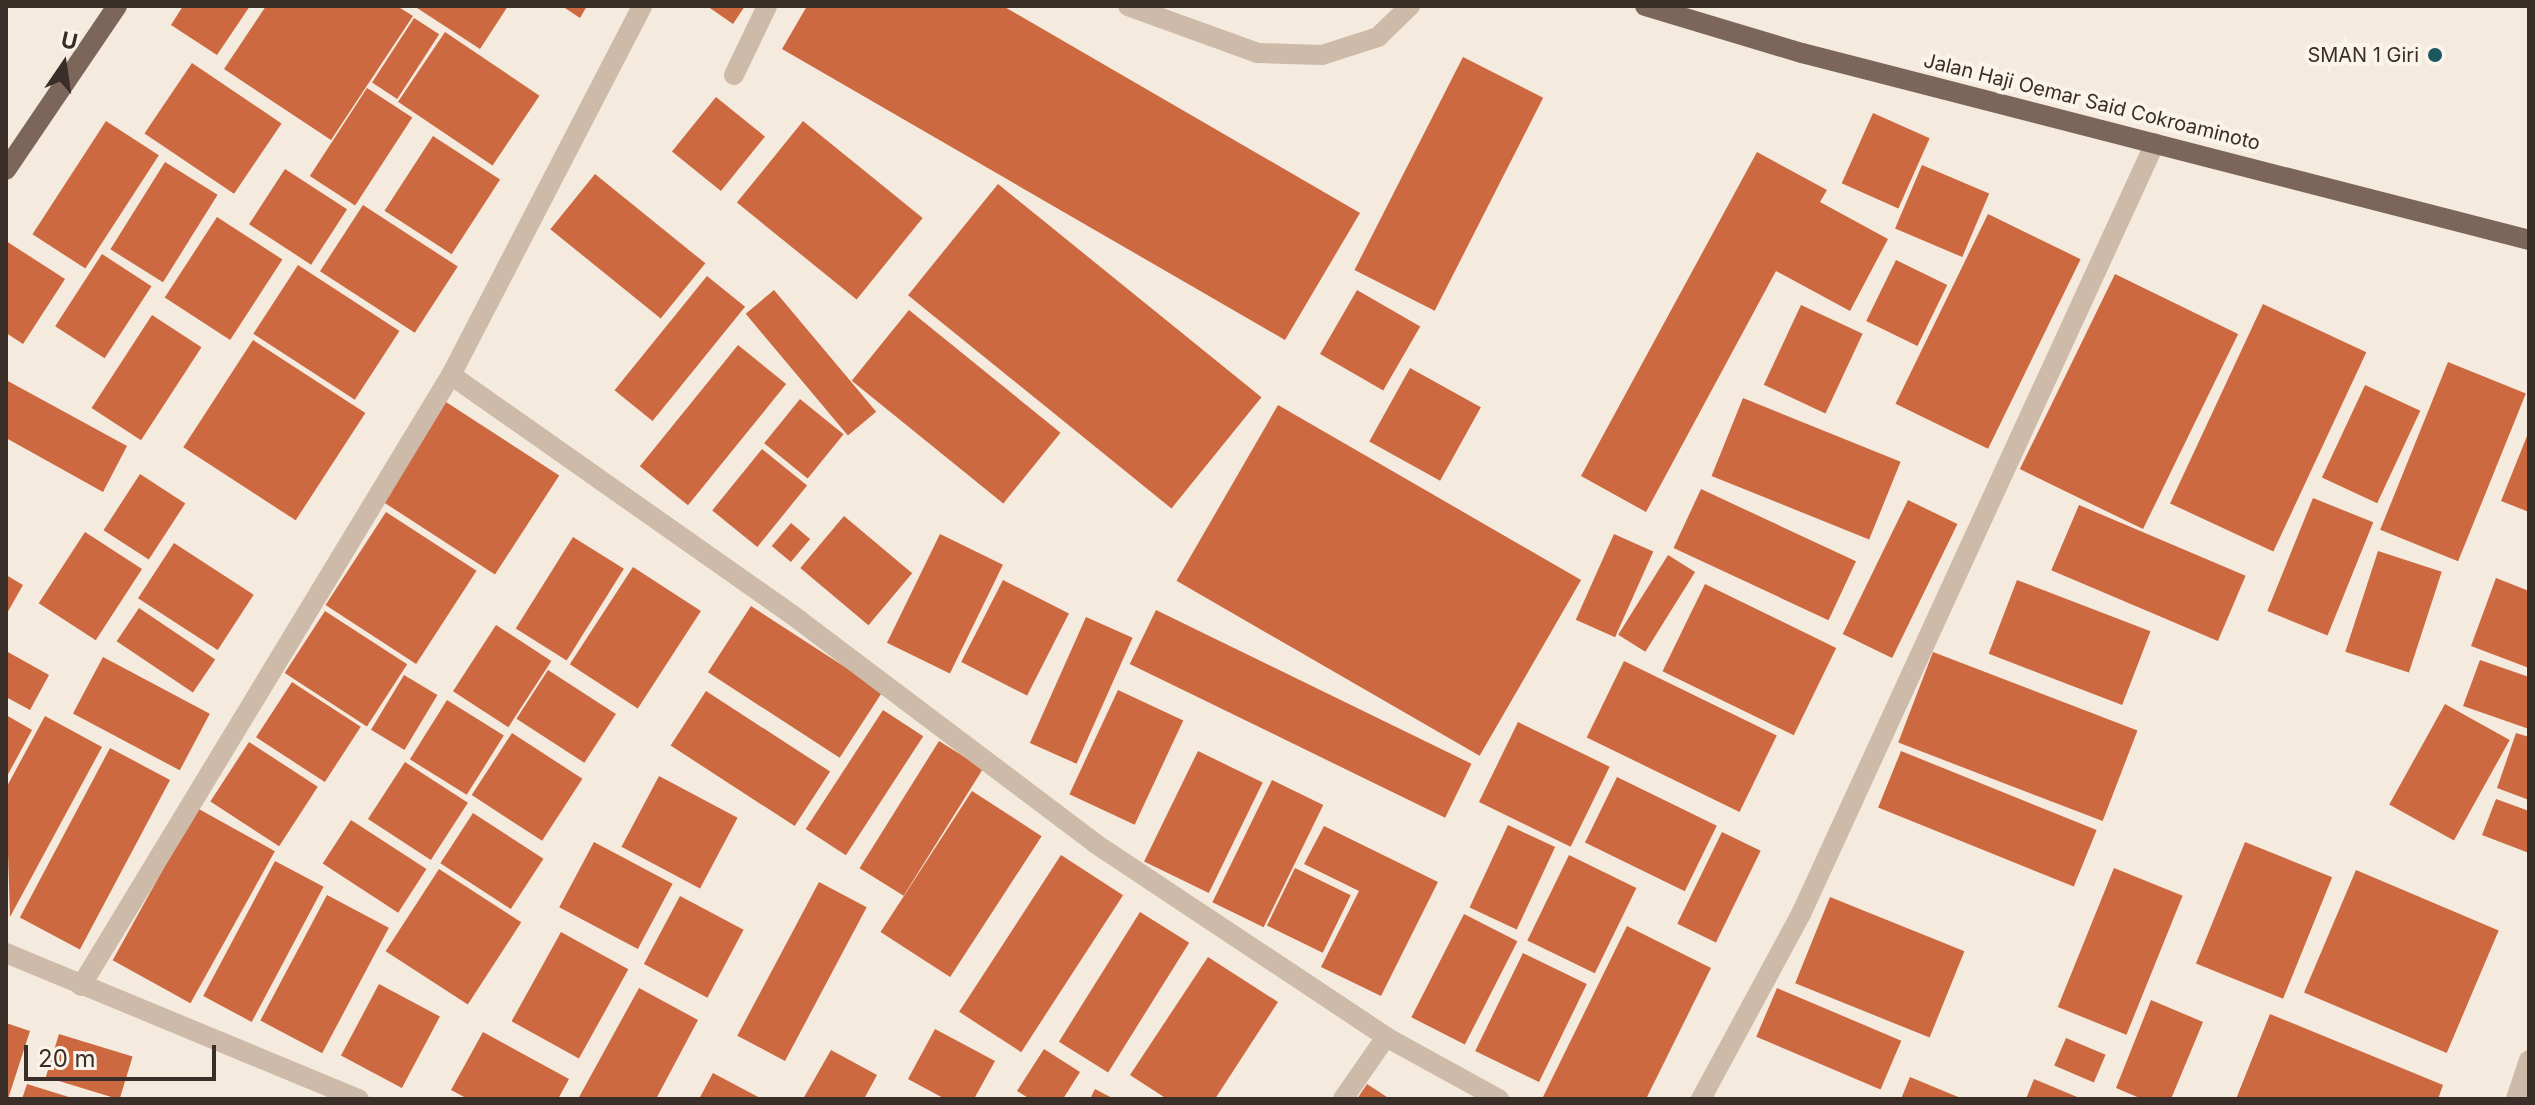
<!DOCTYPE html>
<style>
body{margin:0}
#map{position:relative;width:2535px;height:1105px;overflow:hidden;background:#f4eadd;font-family:Inter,sans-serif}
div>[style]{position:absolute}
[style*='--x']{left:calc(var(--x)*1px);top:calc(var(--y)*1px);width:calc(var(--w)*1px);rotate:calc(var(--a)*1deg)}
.building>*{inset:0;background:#cd6941;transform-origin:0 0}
.lane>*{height:20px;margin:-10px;padding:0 10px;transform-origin:10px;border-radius:10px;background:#cdbaa8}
.street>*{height:20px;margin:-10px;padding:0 10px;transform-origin:10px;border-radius:10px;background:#cdbaa8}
.primary>*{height:20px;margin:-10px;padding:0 10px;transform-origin:10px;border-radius:10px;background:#7c6659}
.dots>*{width:22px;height:22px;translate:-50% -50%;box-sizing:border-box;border:4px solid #fbf4ea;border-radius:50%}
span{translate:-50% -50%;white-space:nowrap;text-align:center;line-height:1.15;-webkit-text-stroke:8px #fbf4ea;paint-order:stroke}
.poi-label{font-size:20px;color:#392e28}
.right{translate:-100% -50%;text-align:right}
.street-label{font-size:20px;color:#392e28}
.frame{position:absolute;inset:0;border:8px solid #392e28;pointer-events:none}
.north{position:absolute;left:24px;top:24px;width:80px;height:80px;-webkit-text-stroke:6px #fbf4ea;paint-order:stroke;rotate:13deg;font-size:22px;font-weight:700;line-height:32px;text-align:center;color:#392e28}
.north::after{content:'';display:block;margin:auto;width:28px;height:36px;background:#392e28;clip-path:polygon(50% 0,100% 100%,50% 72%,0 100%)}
.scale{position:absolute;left:24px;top:1045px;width:192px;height:36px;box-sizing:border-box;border:4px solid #392e28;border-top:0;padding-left:10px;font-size:24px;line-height:28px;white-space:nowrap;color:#392e28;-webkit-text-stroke:6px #fbf4ea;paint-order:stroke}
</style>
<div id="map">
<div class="building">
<i style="clip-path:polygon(183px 6px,250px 6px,217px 55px,171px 25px)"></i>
<i style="clip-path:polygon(266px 6px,397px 6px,413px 16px,331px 140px,224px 69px)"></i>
<i style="clip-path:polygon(414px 6px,508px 6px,480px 49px)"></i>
<i style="clip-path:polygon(562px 6px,587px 6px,580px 18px)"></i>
<i style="clip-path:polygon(707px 6px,745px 6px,733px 24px)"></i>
<i style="clip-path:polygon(807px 6px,1003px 6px,1360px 213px,1285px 340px,782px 49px)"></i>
<i style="left:414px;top:18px;width:30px;height:77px;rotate:33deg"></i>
<i style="left:445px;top:32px;width:114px;height:84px;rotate:34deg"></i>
<i style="left:1463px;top:57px;width:90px;height:239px;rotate:27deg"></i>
<i style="left:192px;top:63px;width:108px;height:85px;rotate:34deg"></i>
<i style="left:367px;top:88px;width:54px;height:105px;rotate:33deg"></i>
<i style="left:716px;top:97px;width:63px;height:70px;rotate:39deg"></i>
<i style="left:1873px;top:113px;width:62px;height:77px;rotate:24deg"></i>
<i style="left:106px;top:121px;width:63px;height:135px;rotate:33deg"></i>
<i style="left:803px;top:121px;width:154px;height:105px;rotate:39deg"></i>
<i style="left:433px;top:136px;width:80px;height:89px;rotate:33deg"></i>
<i style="clip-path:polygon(1757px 152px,1827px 190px,1820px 202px,1888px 239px,1850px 311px,1776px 271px,1646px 512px,1581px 476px)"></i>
<i style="left:165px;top:162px;width:62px;height:103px;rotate:32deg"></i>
<i style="left:1922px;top:165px;width:73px;height:69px;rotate:23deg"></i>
<i style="left:285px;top:169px;width:74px;height:66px;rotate:33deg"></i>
<i style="left:595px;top:174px;width:142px;height:71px;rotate:39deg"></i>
<i style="left:998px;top:184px;width:339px;height:143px;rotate:39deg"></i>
<i style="left:363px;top:205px;width:113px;height:79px;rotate:33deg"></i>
<i style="left:1988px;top:214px;width:103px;height:211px;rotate:26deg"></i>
<i style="left:217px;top:217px;width:78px;height:96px;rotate:33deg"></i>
<i style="clip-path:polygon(6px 241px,65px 279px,23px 344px,6px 333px)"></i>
<i style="left:102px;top:254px;width:59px;height:86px;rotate:33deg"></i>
<i style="left:1896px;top:260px;width:57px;height:68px;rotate:26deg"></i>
<i style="left:298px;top:265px;width:121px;height:82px;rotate:33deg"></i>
<i style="left:2115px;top:274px;width:137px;height:217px;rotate:26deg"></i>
<i style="left:707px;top:276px;width:49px;height:147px;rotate:39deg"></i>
<i style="left:774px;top:290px;width:159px;height:37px;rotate:50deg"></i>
<i style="left:1357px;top:290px;width:73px;height:74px;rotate:30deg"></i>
<i style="left:2263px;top:304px;width:114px;height:220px;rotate:25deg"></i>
<i style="left:1801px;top:305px;width:68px;height:88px;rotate:25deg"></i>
<i style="left:909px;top:310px;width:195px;height:91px;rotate:39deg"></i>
<i style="left:152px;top:315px;width:59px;height:111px;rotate:33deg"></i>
<i style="left:253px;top:340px;width:134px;height:128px;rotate:33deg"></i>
<i style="left:738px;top:345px;width:62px;height:156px;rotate:39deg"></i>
<i style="left:2448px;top:362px;width:84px;height:181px;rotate:22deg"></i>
<i style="left:1410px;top:368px;width:81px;height:84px;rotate:29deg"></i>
<i style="clip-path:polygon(6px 380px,127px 446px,103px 492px,6px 438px)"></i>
<i style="left:2365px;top:385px;width:61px;height:102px;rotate:25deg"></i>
<i style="left:1743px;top:398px;width:170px;height:84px;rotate:22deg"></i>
<i style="left:800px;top:399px;width:56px;height:57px;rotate:39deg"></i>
<i style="left:446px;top:402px;width:135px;height:118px;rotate:33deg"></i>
<i style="left:1278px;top:405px;width:350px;height:203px;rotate:30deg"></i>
<i style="clip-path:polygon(2529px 431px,2529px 512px,2501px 501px)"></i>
<i style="left:762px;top:449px;width:58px;height:79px;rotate:39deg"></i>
<i style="left:140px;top:474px;width:54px;height:67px;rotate:33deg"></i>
<i style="left:1701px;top:489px;width:171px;height:65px;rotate:25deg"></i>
<i style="left:2313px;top:498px;width:65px;height:122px;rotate:22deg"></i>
<i style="left:1908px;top:500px;width:55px;height:149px;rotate:26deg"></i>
<i style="left:2079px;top:505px;width:181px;height:71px;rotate:23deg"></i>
<i style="left:386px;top:512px;width:108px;height:111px;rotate:33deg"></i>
<i style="left:844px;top:516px;width:89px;height:68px;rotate:40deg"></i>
<i style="left:791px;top:523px;width:25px;height:30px;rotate:40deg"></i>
<i style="left:85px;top:532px;width:68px;height:85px;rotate:33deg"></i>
<i style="left:940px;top:534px;width:70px;height:121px;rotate:26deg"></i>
<i style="left:1614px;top:534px;width:43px;height:94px;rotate:24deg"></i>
<i style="left:573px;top:537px;width:60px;height:108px;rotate:32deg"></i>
<i style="left:174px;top:543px;width:95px;height:66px;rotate:33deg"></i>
<i style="left:2378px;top:551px;width:67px;height:106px;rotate:18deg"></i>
<i style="left:1668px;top:555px;width:32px;height:94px;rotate:32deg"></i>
<i style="left:633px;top:567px;width:81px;height:116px;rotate:33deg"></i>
<i style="clip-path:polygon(6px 575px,23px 585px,6px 615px)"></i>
<i style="clip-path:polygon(2496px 578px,2529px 591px,2529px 668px,2471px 646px)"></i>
<i style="left:1003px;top:580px;width:74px;height:92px;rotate:27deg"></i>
<i style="left:2017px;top:580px;width:143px;height:79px;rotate:21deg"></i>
<i style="left:1705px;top:584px;width:146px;height:97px;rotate:26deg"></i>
<i style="left:751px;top:606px;width:157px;height:79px;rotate:33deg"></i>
<i style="left:139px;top:608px;width:92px;height:40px;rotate:34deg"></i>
<i style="left:1156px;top:610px;width:351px;height:60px;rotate:26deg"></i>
<i style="left:325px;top:611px;width:98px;height:74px;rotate:33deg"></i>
<i style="left:1086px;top:617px;width:51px;height:138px;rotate:24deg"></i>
<i style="left:496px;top:625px;width:66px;height:79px;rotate:33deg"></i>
<i style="clip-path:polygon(6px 651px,49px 675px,30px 710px,6px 697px)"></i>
<i style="left:1933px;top:652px;width:219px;height:97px;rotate:21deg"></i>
<i style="left:103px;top:657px;width:121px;height:64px;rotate:28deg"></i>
<i style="clip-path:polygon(2480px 660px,2529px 677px,2529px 729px,2463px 706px)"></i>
<i style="left:1624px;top:661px;width:170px;height:85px;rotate:26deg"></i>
<i style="left:548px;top:670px;width:81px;height:58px;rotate:33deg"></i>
<i style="left:404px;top:675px;width:39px;height:64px;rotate:31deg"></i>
<i style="left:292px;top:682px;width:82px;height:66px;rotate:33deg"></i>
<i style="left:1118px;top:690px;width:72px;height:115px;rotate:25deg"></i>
<i style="left:706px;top:691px;width:148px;height:65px;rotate:33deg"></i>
<i style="left:447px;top:700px;width:67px;height:70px;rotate:32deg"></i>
<i style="left:2445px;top:704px;width:74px;height:115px;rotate:29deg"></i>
<i style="left:883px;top:710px;width:48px;height:142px;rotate:33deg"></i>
<i style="clip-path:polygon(6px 715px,32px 730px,6px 778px)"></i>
<i style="clip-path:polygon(45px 716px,102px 747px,10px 917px,6px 788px)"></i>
<i style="left:1518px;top:722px;width:102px;height:89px;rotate:26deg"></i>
<i style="left:512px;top:733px;width:84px;height:74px;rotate:33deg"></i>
<i style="clip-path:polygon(2516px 733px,2529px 737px,2529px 800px,2497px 788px)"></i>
<i style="left:939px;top:741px;width:52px;height:150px;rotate:32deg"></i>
<i style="left:249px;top:742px;width:82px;height:71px;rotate:33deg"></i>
<i style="left:110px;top:748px;width:68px;height:192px;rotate:28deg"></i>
<i style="left:1198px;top:751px;width:72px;height:123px;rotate:26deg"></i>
<i style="left:1901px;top:751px;width:211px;height:61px;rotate:22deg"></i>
<i style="left:405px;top:762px;width:75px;height:68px;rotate:33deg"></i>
<i style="left:659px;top:776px;width:89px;height:80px;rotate:28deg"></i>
<i style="left:1617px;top:777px;width:111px;height:73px;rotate:26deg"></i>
<i style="left:1272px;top:780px;width:57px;height:136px;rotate:26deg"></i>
<i style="left:972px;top:791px;width:83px;height:168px;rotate:33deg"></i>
<i style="clip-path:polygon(2496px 799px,2529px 811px,2529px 853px,2482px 835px)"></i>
<i style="left:197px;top:808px;width:89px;height:174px;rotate:29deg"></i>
<i style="left:473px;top:813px;width:84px;height:60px;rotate:33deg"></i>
<i style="left:351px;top:820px;width:90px;height:52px;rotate:33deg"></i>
<i style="left:1508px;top:825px;width:52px;height:91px;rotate:25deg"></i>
<i style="clip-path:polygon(1324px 826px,1438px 882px,1381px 996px,1321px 967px,1359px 891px,1304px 864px)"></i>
<i style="left:1722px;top:832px;width:43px;height:102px;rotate:26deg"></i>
<i style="left:594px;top:842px;width:89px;height:74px;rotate:28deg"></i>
<i style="left:2245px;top:842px;width:94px;height:131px;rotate:22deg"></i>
<i style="left:1061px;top:855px;width:74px;height:187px;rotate:33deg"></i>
<i style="left:1569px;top:855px;width:75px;height:95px;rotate:26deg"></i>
<i style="left:275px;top:861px;width:55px;height:153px;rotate:28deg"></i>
<i style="left:1295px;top:868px;width:62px;height:64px;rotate:26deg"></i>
<i style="left:2114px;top:868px;width:74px;height:150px;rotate:22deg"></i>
<i style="left:439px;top:869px;width:98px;height:98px;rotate:33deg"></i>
<i style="left:2356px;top:870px;width:155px;height:133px;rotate:23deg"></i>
<i style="left:819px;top:882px;width:54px;height:174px;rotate:28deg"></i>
<i style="left:327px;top:895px;width:70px;height:142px;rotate:28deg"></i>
<i style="left:680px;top:896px;width:72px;height:77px;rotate:28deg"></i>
<i style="left:1830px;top:897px;width:145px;height:93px;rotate:22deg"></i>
<i style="left:1140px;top:912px;width:58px;height:153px;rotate:32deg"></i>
<i style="left:1464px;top:914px;width:60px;height:116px;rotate:27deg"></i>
<i style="clip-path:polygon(1627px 926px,1711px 968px,1646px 1099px,1542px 1099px)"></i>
<i style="left:561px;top:932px;width:77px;height:102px;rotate:29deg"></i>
<i style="left:1523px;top:953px;width:71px;height:109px;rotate:26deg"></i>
<i style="clip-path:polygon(1208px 957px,1278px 1002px,1215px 1099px,1167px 1099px,1130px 1075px)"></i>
<i style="left:379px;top:984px;width:69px;height:81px;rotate:28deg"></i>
<i style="clip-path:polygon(639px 988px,698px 1020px,656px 1099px,578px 1099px)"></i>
<i style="left:1777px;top:988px;width:135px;height:53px;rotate:23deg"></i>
<i style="clip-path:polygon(2151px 1000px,2203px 1022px,2171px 1099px,2142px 1099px,2116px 1088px)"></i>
<i style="clip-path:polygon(2270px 1014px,2443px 1085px,2438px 1099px,2236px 1099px)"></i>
<i style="clip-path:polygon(6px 1023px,30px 1031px,8px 1099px,6px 1099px)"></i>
<i style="clip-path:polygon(935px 1029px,995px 1061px,974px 1099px,945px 1099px,908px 1079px)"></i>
<i style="clip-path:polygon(483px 1032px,569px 1079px,558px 1099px,468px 1099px,451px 1090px)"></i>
<i style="left:59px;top:1034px;width:77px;height:45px;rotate:17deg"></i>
<i style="left:2066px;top:1038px;width:43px;height:30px;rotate:23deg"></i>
<i style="clip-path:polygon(1044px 1049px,1080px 1072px,1063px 1099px,1030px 1099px,1017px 1091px)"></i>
<i style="clip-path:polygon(831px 1050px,877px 1075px,864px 1099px,803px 1099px)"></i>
<i style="clip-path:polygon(713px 1073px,762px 1099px,699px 1099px)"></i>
<i style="clip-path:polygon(1910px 1077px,1963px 1099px,1901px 1099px)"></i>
<i style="clip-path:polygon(2034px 1079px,2082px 1099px,2026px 1099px)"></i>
<i style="clip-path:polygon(27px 1084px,72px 1098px,72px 1099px,22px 1099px)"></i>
<i style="clip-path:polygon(1367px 1084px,1390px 1099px,1357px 1099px)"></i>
<i style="clip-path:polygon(1095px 1089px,1114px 1099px,1090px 1099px)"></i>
</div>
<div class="lane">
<i style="--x:1128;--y:6;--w:138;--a:19.9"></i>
<i style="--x:1258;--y:53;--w:64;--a:1.8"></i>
<i style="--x:1322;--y:55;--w:59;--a:-17.8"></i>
<i style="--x:1378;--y:37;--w:45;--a:-44.1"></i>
<i style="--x:734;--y:75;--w:76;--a:-64.4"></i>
<i style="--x:1343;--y:1099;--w:75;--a:-55.3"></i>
</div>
<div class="street">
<i style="--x:451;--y:375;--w:426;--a:35.1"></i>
<i style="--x:799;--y:620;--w:372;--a:37"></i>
<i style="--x:1096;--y:844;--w:348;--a:33.6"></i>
<i style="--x:1386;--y:1037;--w:129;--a:28.8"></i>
<i style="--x:6;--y:953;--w:382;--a:22.5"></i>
<i style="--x:81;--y:986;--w:714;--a:-58.8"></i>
<i style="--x:451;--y:375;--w:416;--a:-62.6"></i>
<i style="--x:1701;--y:1099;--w:210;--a:-61.6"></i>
<i style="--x:1801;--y:914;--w:848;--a:-65.34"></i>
<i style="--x:2516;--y:1099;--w:41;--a:-71.6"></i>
</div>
<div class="primary">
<i style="--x:1645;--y:6;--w:164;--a:16.7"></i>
<i style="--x:1802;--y:53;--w:751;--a:14.42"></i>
<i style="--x:6;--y:170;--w:198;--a:-55.9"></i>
</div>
<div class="dots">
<i style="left:2435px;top:55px;background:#1b575e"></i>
</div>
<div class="poi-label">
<span class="right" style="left:2419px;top:55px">SMAN 1 Giri</span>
</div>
<div class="street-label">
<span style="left:2092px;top:102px;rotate:14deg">Jalan Haji Oemar Said Cokroaminoto</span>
</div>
<div class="frame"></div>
<div class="north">U</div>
<div class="scale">20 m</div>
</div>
